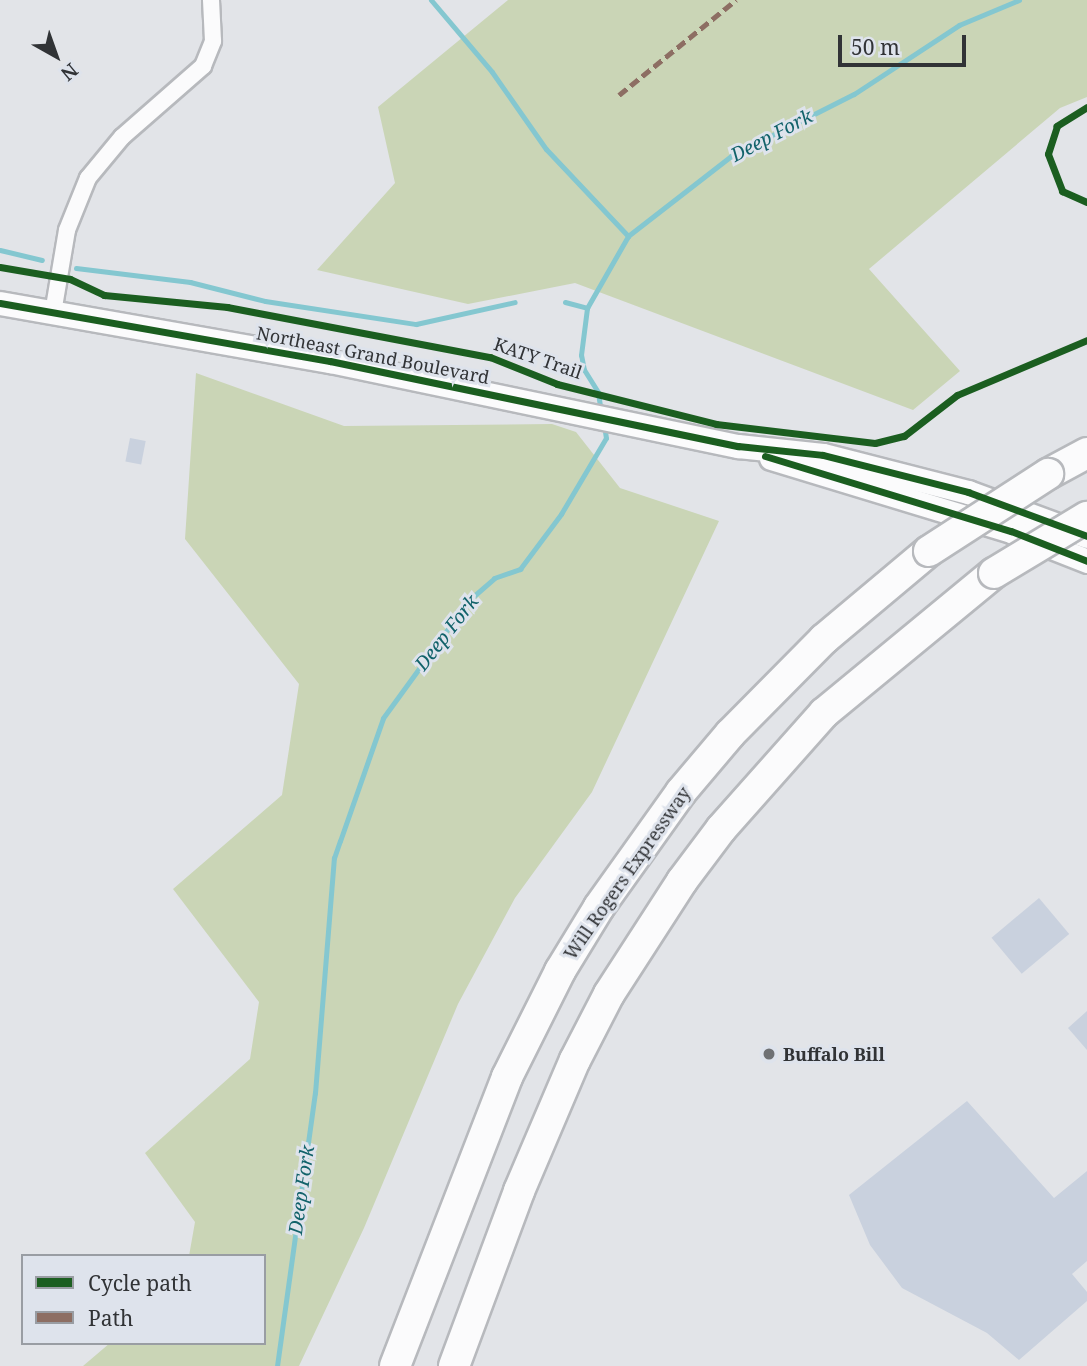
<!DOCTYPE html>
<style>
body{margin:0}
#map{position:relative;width:1087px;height:1366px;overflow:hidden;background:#e2e4e8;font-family:"Noto Serif",serif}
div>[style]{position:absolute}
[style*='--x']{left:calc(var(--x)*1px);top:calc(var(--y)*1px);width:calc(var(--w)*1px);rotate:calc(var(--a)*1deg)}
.green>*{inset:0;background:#cad5b6}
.stream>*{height:5px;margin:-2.5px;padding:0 2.5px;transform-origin:2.5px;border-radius:2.5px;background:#84c7d0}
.building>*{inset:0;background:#c9d1de;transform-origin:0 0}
.roads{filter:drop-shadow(2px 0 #b7b9bd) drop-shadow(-2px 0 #b7b9bd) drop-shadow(0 2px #b7b9bd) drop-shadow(0 -2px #b7b9bd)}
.street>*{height:16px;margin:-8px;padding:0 8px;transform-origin:8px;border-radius:8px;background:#fbfbfc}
.secondary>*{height:23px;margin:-11.5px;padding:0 11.5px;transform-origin:11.5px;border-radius:11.5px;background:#fbfbfc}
.highway>*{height:30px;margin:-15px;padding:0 15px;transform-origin:15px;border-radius:15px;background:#fbfbfc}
.bridges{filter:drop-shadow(2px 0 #b7b9bd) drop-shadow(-2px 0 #b7b9bd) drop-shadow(0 2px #b7b9bd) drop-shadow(0 -2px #b7b9bd)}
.highway-bridge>*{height:30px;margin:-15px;padding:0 15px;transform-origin:15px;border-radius:15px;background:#fbfbfc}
.quiet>*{height:5px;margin-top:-2.5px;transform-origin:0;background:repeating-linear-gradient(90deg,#8d6e63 0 10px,transparent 0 15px)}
.cycleway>*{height:7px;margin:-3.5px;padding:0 3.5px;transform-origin:3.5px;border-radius:3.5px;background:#1b5e20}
.dots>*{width:19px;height:19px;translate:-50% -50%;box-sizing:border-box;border:4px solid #dee3ec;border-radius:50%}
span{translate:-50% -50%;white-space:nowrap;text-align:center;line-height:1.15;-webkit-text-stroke:6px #dee3ec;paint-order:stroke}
.street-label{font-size:18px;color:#313336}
.poi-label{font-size:18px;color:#313336;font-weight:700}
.left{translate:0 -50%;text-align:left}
.water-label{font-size:19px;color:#11626a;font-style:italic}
.legend{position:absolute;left:21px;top:1254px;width:245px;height:91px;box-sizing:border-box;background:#dee3ec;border:2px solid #999da3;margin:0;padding:9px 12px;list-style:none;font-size:21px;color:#313336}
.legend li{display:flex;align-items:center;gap:14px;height:35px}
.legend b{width:35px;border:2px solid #999da3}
.north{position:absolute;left:21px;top:21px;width:70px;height:70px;-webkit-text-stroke:5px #dee3ec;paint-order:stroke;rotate:140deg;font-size:19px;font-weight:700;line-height:28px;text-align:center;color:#313336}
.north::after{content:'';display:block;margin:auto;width:24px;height:32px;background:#313336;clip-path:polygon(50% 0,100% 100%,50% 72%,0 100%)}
.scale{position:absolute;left:838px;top:35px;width:128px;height:32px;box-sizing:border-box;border:4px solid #313336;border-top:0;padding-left:9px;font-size:21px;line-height:24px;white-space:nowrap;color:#313336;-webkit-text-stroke:5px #dee3ec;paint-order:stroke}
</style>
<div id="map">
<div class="green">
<i style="clip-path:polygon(508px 0,1087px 0,1087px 97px,1060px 108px,869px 269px,960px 371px,913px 410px,575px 283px,468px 304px,317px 270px,395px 183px,378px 107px)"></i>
<i style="clip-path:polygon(196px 373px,344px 426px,552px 424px,576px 432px,620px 488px,719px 521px,592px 792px,515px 898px,458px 1004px,364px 1228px,299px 1366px,83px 1366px,110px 1343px,264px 1343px,264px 1256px,189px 1256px,195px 1222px,145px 1153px,250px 1059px,259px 1002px,173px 889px,282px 795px,299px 684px,185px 539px)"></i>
</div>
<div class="stream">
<i style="--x:431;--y:0;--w:94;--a:49.7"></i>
<i style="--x:492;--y:72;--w:94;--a:55"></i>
<i style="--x:546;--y:149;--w:120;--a:46.7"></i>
<i style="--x:0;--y:250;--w:43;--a:13.4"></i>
<i style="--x:76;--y:268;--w:115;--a:7"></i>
<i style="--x:190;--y:282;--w:77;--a:14.2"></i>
<i style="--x:265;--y:301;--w:153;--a:8.7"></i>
<i style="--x:416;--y:324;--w:101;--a:-12.5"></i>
<i style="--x:565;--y:302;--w:23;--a:15"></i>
<i style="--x:601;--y:412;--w:20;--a:-99"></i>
<i style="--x:598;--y:392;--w:26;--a:-122"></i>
<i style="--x:584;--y:370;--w:15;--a:-101"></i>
<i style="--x:581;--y:355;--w:47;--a:-82.7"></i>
<i style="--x:587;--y:308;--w:83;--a:-60.3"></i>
<i style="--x:628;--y:236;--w:130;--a:-37.8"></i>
<i style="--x:731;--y:156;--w:138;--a:-26.8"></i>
<i style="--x:854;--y:94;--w:126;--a:-33.3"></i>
<i style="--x:959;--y:25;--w:65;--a:-22.6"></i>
<i style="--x:277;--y:1366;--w:276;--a:-82.1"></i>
<i style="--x:315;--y:1093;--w:236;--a:-85.4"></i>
<i style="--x:334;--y:858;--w:18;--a:-71"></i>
<i style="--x:340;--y:841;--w:130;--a:-70.7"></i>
<i style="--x:383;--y:718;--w:145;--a:-54"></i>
<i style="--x:468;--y:601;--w:35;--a:-41"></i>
<i style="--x:494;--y:578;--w:28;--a:-19"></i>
<i style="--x:520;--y:569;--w:69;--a:-53.3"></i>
<i style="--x:561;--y:514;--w:88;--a:-59.4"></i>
<i style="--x:606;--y:438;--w:12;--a:-99"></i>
</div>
<div class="building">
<i style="left:130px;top:438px;width:16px;height:24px;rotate:11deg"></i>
<i style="left:1039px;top:898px;width:47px;height:62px;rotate:50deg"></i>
<i style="clip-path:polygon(1087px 1011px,1087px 1050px,1068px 1028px)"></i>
<i style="clip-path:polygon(967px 1101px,1054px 1198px,1087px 1171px,1087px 1261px,1072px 1274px,1087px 1292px,1087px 1301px,1019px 1360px,987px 1333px,902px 1288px,870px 1245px,849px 1195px)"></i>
</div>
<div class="roads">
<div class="street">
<i style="--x:53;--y:313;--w:84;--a:-80.4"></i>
<i style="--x:67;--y:230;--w:56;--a:-68"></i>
<i style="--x:88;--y:178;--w:53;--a:-50.3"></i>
<i style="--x:122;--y:137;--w:108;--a:-41.2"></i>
<i style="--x:203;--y:66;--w:27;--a:-68"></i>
<i style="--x:213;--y:41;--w:41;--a:-92.8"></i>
</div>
<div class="secondary">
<i style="--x:0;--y:303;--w:335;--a:10"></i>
<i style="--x:330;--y:361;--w:417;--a:11.8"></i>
<i style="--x:738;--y:446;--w:85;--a:6"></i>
<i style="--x:823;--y:455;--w:150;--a:14.3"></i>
<i style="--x:968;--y:492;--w:127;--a:20.3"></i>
<i style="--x:771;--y:458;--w:251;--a:16.9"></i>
<i style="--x:1011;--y:531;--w:82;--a:21.5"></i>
</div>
<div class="highway">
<i style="--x:1048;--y:474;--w:44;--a:-28.3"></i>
<i style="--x:395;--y:1366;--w:310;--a:-68.8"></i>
<i style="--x:507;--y:1077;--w:119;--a:-63.4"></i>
<i style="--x:560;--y:971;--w:75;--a:-58.6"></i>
<i style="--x:599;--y:907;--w:141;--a:-54.5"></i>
<i style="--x:681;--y:792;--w:76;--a:-49.8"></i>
<i style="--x:730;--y:734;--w:134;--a:-45.3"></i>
<i style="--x:824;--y:639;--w:137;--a:-40"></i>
<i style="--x:454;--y:1366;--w:187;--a:-69.6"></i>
<i style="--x:519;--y:1191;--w:142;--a:-66.9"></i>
<i style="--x:575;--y:1060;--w:74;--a:-62.7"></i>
<i style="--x:609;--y:994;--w:135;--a:-57.1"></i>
<i style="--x:682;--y:881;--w:65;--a:-53.1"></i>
<i style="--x:721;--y:829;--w:155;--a:-48.4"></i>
<i style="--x:824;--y:713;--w:220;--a:-39.5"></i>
</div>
</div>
<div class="bridges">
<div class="highway-bridge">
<i style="--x:929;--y:551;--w:142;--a:-32.9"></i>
<i style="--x:994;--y:573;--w:109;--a:-31.1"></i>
</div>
</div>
<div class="quiet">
<i style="--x:619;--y:95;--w:151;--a:-39.1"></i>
</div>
<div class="cycleway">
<i style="--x:1087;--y:107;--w:36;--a:148"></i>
<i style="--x:1057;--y:126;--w:29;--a:108"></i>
<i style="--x:1048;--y:154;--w:40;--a:69"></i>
<i style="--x:1062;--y:191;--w:27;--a:24"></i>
<i style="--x:0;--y:267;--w:71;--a:9.7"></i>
<i style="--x:70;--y:279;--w:38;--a:25"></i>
<i style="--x:104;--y:295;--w:124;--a:5.6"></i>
<i style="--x:227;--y:307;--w:268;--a:10.8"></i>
<i style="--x:490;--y:357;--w:72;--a:21.9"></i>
<i style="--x:557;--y:384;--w:164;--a:14.1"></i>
<i style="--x:716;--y:424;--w:160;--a:6.8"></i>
<i style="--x:875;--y:443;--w:30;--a:-14"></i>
<i style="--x:904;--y:436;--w:67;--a:-37.7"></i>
<i style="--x:957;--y:395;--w:141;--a:-22.9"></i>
<i style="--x:0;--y:303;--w:335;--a:10"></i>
<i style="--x:330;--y:361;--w:417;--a:11.8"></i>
<i style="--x:738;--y:446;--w:85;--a:6"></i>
<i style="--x:823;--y:455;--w:150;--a:14.3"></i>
<i style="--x:968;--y:492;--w:127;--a:20.3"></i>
<i style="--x:765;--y:456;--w:257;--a:17"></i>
<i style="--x:1011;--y:531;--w:82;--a:21.5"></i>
</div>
<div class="dots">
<i style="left:769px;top:1054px;background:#6f7174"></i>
</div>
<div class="street-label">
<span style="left:373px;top:355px;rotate:11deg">Northeast Grand Boulevard</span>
<span style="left:538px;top:358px;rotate:19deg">KATY Trail</span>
<span style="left:627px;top:873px;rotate:-55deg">Will Rogers Expressway</span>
</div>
<div class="poi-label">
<span class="left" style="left:783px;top:1054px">Buffalo Bill</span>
</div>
<div class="water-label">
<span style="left:772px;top:136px;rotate:-28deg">Deep Fork</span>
<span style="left:447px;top:633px;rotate:-52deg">Deep Fork</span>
<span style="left:302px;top:1190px;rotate:-82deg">Deep Fork</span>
</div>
<ul class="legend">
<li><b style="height:9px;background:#1b5e20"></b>Cycle path</li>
<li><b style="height:9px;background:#8d6e63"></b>Path</li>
</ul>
<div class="north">N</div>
<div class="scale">50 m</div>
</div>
